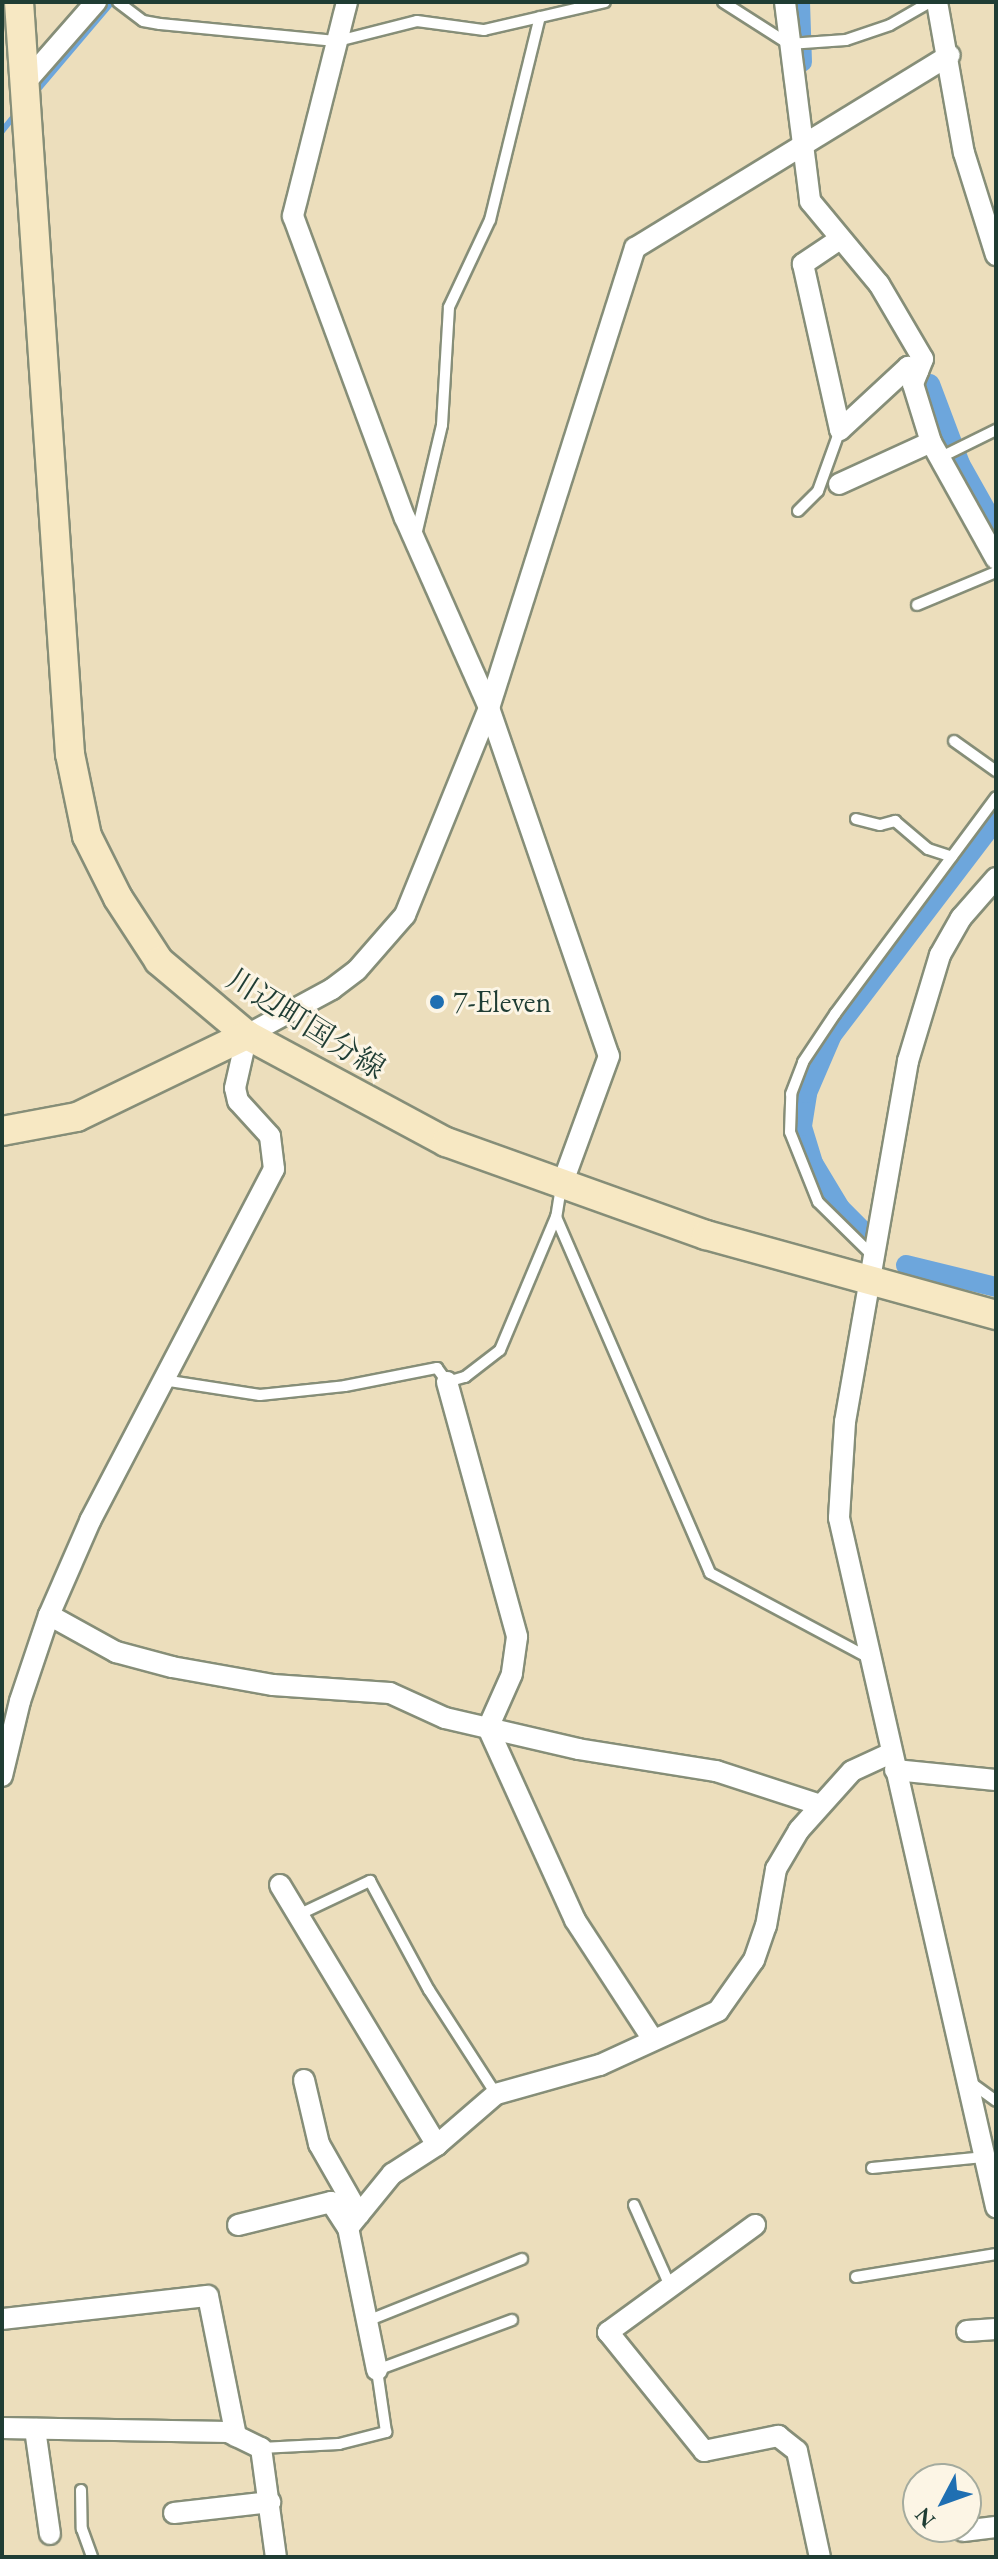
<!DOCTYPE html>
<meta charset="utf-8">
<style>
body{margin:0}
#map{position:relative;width:998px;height:2559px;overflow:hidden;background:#ecdebc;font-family:"EB Garamond","Noto Serif JP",serif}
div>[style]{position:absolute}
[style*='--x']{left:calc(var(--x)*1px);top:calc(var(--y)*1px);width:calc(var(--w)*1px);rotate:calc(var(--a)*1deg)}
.stream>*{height:6px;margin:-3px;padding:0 3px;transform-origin:3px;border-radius:3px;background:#6da6dc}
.canal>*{height:20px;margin:-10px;padding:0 10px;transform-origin:10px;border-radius:10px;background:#6da6dc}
.roads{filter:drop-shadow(2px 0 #868e78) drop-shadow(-2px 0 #868e78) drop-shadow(0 2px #868e78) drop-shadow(0 -2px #868e78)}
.lane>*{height:10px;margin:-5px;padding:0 5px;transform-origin:5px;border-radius:5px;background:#fff}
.street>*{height:20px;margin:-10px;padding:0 10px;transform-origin:10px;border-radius:10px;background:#fff}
.secondary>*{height:28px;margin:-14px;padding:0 14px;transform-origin:14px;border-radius:14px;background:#f7e8c3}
.dots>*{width:22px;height:22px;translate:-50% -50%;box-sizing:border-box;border:4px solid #fcf5e5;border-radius:50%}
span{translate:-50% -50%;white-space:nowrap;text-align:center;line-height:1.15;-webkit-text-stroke:6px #fcf5e5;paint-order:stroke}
.poi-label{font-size:30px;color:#1f3d34}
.left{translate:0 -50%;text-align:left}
.street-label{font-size:30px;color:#1f3d34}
.frame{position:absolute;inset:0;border:4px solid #1f3d34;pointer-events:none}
.north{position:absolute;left:902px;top:2463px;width:80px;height:80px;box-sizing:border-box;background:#fcf5e5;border:2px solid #a4ab9e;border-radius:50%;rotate:229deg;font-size:22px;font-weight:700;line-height:32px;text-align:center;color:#1f3d34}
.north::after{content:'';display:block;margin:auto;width:28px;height:36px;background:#1f6fb2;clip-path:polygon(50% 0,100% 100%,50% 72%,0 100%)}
</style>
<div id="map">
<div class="stream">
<i style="--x:34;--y:94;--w:121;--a:-49.7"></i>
<i style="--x:2;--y:131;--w:22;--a:-51"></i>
</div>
<div class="canal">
<i style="--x:800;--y:2;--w:60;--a:88.1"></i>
<i style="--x:930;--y:384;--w:85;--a:69.4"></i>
<i style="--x:960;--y:464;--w:73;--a:60.6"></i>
<i style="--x:862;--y:1230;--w:31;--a:-135"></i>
<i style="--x:840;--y:1208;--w:52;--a:-121"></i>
<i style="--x:813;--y:1163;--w:39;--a:-107"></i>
<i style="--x:802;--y:1126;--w:33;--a:-81"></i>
<i style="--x:807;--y:1093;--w:63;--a:-66.7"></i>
<i style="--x:832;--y:1035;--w:270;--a:-52.7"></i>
<i style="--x:906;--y:1265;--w:93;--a:13.7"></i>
</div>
<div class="roads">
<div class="lane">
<i style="--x:118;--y:2;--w:31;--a:37"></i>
<i style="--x:143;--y:21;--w:17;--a:10"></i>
<i style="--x:160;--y:24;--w:179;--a:5.5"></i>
<i style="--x:338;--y:41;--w:81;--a:-14.2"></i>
<i style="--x:417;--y:21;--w:68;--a:7.7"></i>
<i style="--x:484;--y:30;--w:124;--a:-13"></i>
<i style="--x:723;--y:2;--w:78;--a:32.5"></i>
<i style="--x:789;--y:44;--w:57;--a:-4"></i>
<i style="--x:846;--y:40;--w:46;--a:-18.8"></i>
<i style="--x:890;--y:25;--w:46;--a:-29.9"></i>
<i style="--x:939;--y:458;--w:64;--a:-26.2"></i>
<i style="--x:798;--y:511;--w:28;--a:-45"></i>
<i style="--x:818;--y:491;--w:65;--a:-70.2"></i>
<i style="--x:416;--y:535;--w:113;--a:-76.7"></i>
<i style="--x:442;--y:425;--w:118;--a:-86.6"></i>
<i style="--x:449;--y:307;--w:96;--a:-64.8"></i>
<i style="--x:490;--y:220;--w:209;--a:-76.2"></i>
<i style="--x:917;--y:605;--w:86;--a:-22.7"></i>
<i style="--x:954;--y:741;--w:52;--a:35.5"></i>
<i style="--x:856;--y:819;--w:25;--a:14"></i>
<i style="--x:880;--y:825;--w:16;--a:-15"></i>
<i style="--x:895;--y:821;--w:43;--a:40.3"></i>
<i style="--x:928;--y:849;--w:25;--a:18"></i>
<i style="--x:561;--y:1187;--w:30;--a:99"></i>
<i style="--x:556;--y:1217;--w:388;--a:66.6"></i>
<i style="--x:710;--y:1573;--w:180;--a:28.1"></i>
<i style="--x:873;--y:1256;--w:77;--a:-135.5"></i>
<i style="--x:818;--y:1202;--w:75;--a:-111.8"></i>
<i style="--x:790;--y:1132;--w:38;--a:-88"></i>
<i style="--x:791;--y:1094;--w:34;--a:-69"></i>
<i style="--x:803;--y:1062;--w:58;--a:-56.3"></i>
<i style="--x:835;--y:1014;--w:270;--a:-53.4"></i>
<i style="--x:163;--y:1380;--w:98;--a:8.8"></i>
<i style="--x:260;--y:1395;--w:85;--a:-6"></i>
<i style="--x:345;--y:1386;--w:94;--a:-11.1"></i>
<i style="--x:437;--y:1368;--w:17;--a:54"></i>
<i style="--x:447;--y:1382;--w:19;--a:-16"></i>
<i style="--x:465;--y:1377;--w:44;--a:-37.6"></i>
<i style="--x:500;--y:1350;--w:144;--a:-67.2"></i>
<i style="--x:298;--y:1915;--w:80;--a:-25.3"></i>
<i style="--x:370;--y:1881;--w:124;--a:61.6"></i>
<i style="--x:429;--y:1990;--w:124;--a:57.2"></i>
<i style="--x:970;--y:2082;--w:32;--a:36"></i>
<i style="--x:872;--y:2168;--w:114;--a:-5.6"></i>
<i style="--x:634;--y:2205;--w:91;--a:66"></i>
<i style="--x:856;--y:2277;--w:142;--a:-9.3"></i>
<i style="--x:367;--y:2321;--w:167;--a:-21.8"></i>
<i style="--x:261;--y:2448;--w:78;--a:-2.9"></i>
<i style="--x:339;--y:2444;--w:49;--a:-14.3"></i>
<i style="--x:386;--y:2432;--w:63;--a:-98.3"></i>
<i style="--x:377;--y:2370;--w:144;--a:-20.3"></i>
<i style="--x:81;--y:2490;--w:39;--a:89"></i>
<i style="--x:82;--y:2529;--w:30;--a:70"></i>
</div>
<div class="street">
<i style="--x:347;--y:2;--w:221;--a:104.2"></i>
<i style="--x:293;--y:216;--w:322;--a:69.7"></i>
<i style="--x:405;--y:518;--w:208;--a:66.1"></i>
<i style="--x:489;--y:708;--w:368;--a:71"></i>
<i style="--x:609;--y:1056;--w:140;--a:110.1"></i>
<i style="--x:785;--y:2;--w:201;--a:82.8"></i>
<i style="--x:810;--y:201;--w:108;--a:50.3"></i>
<i style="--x:879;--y:284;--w:87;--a:59.6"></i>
<i style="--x:923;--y:359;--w:27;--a:112"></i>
<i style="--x:913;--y:384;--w:61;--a:72.8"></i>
<i style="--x:931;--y:442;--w:134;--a:60.9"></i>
<i style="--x:937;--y:2;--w:153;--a:79.9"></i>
<i style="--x:964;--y:153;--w:107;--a:72.6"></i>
<i style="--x:25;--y:83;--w:108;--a:-48.8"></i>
<i style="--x:840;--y:239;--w:45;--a:146"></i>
<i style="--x:803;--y:264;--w:170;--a:77.4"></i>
<i style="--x:840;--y:430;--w:93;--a:-42.8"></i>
<i style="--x:908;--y:367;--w:11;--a:22"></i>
<i style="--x:839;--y:484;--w:101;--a:-24.5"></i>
<i style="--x:996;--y:878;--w:53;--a:131.2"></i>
<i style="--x:961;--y:918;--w:43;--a:119.6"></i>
<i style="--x:940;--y:955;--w:111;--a:106.8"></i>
<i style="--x:908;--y:1061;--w:366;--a:99.9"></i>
<i style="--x:845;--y:1422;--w:96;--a:93.6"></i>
<i style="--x:839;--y:1518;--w:707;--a:77.16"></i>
<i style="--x:447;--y:1382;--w:264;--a:74.6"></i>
<i style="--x:517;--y:1637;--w:37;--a:98"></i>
<i style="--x:512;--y:1674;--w:59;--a:114"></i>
<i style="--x:488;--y:1728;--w:211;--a:65.6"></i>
<i style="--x:575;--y:1920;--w:141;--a:56.9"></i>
<i style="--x:49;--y:1615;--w:77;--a:28.9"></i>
<i style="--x:116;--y:1652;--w:58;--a:15"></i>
<i style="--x:172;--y:1667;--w:103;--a:10.1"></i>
<i style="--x:273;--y:1685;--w:117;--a:3.9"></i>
<i style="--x:390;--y:1693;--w:60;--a:24.4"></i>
<i style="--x:445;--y:1718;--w:137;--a:13.1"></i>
<i style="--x:578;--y:1749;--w:140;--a:9.1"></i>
<i style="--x:716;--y:1771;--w:109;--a:18.1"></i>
<i style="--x:895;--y:1770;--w:101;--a:5.7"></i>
<i style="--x:2;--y:1776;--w:77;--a:-76.5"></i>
<i style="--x:20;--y:1701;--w:91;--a:-71.4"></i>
<i style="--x:49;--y:1615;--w:103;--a:-66.4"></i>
<i style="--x:90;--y:1521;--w:397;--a:-62.4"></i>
<i style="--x:274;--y:1169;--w:33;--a:-97"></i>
<i style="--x:270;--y:1136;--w:47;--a:-132.4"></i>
<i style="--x:238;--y:1101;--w:13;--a:-103"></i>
<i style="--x:235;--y:1088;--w:54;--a:-77.2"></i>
<i style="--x:247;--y:1035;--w:97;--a:-28.4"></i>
<i style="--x:332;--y:989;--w:31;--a:-37"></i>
<i style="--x:357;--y:970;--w:73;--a:-48.9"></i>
<i style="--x:405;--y:915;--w:223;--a:-67.9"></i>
<i style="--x:489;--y:708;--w:483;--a:-72.4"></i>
<i style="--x:635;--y:248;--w:369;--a:-31.5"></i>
<i style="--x:280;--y:1885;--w:304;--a:58.9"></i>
<i style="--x:304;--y:2080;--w:66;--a:76.8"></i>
<i style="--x:319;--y:2144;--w:81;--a:60.3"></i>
<i style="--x:238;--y:2225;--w:96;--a:-13.9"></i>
<i style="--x:331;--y:2202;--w:31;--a:57"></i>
<i style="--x:755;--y:2225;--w:182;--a:143.9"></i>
<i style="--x:608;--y:2332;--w:153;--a:51.1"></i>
<i style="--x:704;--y:2451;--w:76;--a:-11.5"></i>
<i style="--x:778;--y:2436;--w:24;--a:38"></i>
<i style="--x:797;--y:2451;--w:108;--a:77.8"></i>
<i style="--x:2;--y:2319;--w:207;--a:-6.4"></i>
<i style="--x:208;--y:2296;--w:143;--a:78.7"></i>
<i style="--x:967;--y:2331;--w:29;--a:-4"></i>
<i style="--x:377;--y:2370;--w:145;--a:-101.5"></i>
<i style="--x:348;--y:2228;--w:70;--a:-50.8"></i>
<i style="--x:392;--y:2174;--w:54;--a:-32.8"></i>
<i style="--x:437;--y:2145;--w:78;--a:-40.8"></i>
<i style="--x:496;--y:2094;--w:108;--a:-15.6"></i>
<i style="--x:600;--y:2065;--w:130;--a:-24.6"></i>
<i style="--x:718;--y:2011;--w:62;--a:-54.8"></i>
<i style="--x:754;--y:1960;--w:36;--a:-71"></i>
<i style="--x:766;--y:1926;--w:58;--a:-80"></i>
<i style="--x:776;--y:1869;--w:45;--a:-59.5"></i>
<i style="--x:799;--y:1830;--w:79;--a:-48.1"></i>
<i style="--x:852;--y:1771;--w:43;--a:-24.8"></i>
<i style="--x:2;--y:2428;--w:226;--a:1"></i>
<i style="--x:228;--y:2432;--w:37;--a:26"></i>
<i style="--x:261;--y:2448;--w:110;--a:82.2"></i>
<i style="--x:35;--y:2429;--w:106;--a:81.9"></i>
<i style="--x:174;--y:2513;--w:97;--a:-6.5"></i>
<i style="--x:963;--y:2531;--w:33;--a:-7"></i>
</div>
<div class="secondary">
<i style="--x:19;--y:2;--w:754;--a:86.12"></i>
<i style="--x:70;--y:754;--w:84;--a:78.3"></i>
<i style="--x:87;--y:836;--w:69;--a:63.4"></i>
<i style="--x:118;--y:898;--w:75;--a:56.9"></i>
<i style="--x:159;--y:961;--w:115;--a:40.1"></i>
<i style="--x:247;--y:1035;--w:226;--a:28.3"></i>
<i style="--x:446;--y:1142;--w:276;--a:19.7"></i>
<i style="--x:706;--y:1235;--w:301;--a:15.4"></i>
<i style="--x:2;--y:1131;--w:76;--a:-10.6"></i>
<i style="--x:77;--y:1117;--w:189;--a:-25.8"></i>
</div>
</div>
<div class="dots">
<i style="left:437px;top:1002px;background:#1f6fb2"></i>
</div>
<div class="poi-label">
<span class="left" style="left:453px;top:1002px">7-Eleven</span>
</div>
<div class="street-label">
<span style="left:306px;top:1024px;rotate:32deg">川辺町国分線</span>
</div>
<div class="frame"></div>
<div class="north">N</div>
</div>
